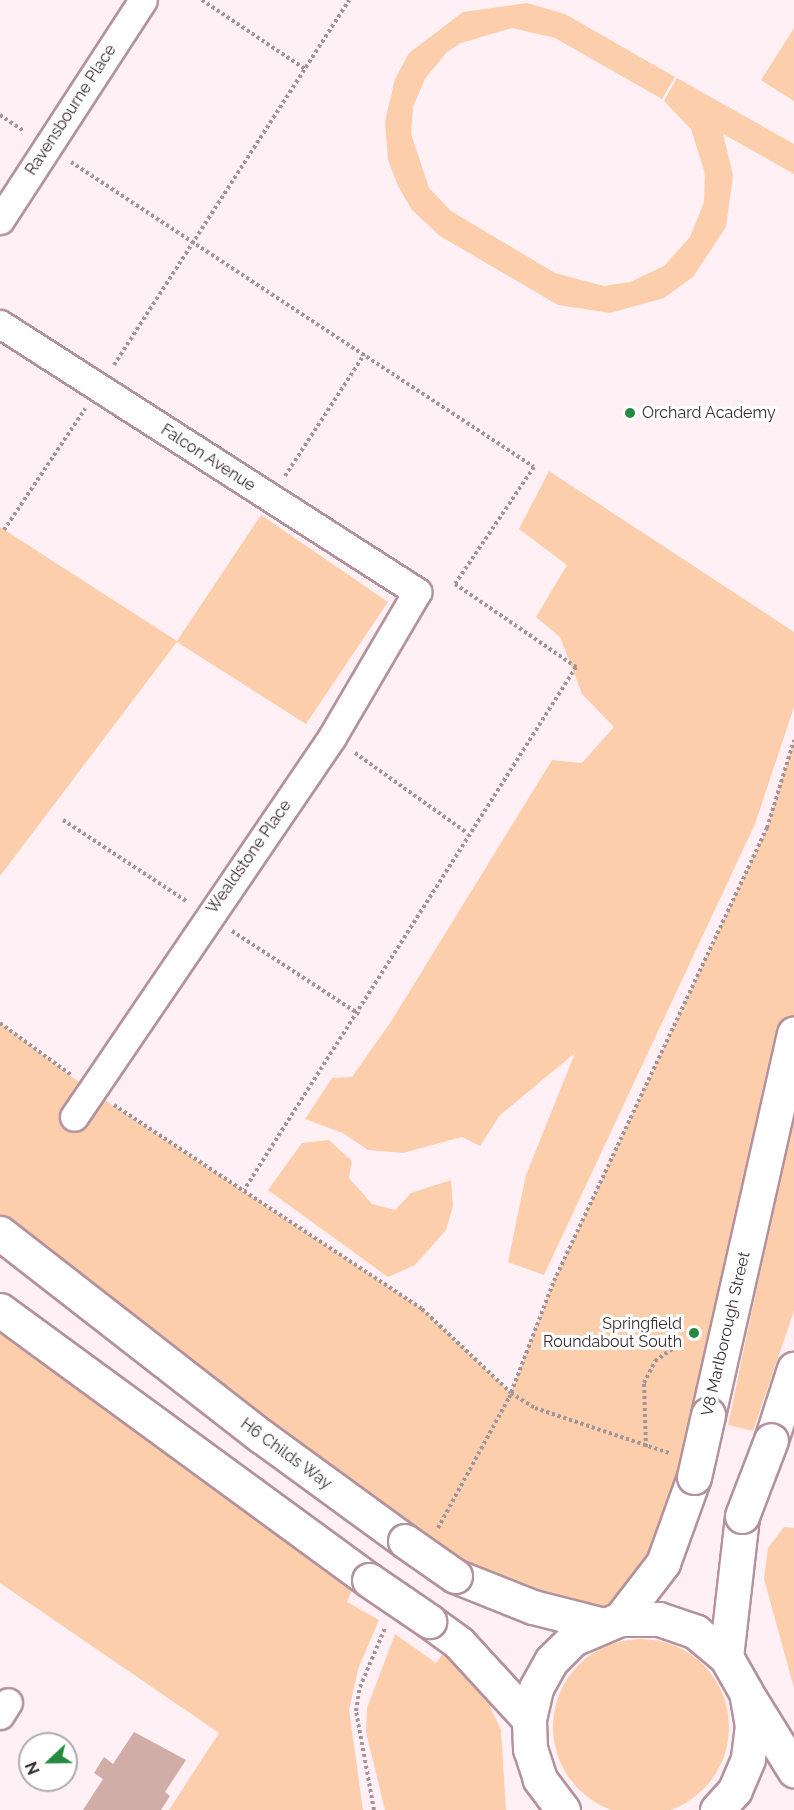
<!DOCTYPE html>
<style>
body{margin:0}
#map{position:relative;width:794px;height:1810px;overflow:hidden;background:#fef0f4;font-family:Raleway,sans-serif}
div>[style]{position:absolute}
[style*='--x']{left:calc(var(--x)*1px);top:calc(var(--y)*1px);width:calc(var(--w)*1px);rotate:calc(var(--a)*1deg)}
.green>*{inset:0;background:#fdceac}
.round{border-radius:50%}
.building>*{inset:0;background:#d1ada8}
.path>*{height:4px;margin-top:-2px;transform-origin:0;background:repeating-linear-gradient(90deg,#a3969a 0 3px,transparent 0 6px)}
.roads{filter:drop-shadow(2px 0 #b3929d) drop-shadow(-2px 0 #b3929d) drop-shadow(0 2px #b3929d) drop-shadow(0 -2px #b3929d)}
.street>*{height:27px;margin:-13.5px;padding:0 13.5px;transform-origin:13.5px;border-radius:13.5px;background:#fff}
.secondary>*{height:33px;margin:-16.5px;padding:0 16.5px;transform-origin:16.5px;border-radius:16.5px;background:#fff}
.bridges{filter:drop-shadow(2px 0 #b3929d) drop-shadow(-2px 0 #b3929d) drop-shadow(0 2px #b3929d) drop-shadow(0 -2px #b3929d)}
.secondary-bridge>*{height:33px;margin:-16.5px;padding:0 16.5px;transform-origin:16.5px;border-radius:16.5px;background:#fff}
.dots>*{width:16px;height:16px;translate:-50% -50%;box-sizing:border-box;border:3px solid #fff;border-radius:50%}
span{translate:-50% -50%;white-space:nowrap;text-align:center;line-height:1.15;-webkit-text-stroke:6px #fff;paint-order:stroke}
.street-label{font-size:16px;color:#392c30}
.poi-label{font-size:16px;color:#392c30}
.left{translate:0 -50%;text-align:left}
.right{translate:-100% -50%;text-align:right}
.north{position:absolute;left:18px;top:1732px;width:60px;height:60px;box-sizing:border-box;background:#fff;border:2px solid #b0abac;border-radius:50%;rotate:248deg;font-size:16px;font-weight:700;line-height:24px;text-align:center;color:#392c30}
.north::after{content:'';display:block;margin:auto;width:21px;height:27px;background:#238a40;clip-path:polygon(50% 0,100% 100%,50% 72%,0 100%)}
</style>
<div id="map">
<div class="green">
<i style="clip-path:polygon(527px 3px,565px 14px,675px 77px,662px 99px,555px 38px,512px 28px,461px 43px,447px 52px,425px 79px,413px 107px,411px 134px,429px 188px,451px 211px,555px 273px,604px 286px,630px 282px,664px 266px,690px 237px,704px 202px,705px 174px,691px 129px,664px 101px,677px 78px,794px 144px,794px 174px,723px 134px,733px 175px,726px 227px,693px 277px,664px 298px,610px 313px,558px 305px,440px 236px,412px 210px,398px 186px,388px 160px,385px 121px,395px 79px,409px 53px,463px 12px)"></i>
<i style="clip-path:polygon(794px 28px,794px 101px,761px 80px)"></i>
<i style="clip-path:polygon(549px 471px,794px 632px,794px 707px,755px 824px,544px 1275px,508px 1262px,526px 1175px,575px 1053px,500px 1115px,480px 1146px,462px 1137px,403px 1153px,368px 1150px,343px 1133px,305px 1119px,332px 1078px,352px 1077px,392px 1020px,552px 760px,582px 763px,614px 727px,582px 694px,560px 637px,536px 617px,567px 565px,519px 529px)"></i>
<i style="clip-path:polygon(261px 515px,388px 602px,306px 724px,177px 642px,0 876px,0 527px,177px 641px)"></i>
<i style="clip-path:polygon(794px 740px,794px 1034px,694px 1477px,620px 1619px,481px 1589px,0 1233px,0 1023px,91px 1091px,422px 1309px,511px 1393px,554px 1281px,767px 828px)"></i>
<i style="clip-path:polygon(794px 1109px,794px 1311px,753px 1431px,728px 1425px)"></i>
<i style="clip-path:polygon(329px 1140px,352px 1161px,349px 1178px,372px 1204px,395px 1210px,411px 1193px,451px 1180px,453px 1206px,446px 1230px,415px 1265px,388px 1277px,268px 1190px,302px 1143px)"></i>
<i style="clip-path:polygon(0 1332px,229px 1501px,354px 1585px,347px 1602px,379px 1620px,358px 1669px,349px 1710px,363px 1810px,169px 1810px,219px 1733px,0 1583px)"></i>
<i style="clip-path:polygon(784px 1527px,794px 1528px,794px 1688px,764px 1579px,768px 1548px)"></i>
<i style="clip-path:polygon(395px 1634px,436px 1663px,445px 1651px,483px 1692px,501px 1730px,506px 1810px,385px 1810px,366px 1732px,367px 1708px)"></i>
<i class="round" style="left:553px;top:1639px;width:176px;height:176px"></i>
</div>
<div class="building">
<i style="clip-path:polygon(134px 1732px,186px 1760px,165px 1792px,170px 1796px,161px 1810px,83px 1810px,103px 1779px,94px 1773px,104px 1757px,113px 1764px)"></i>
</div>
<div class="path">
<i style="--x:202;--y:0;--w:124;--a:33.8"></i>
<i style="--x:0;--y:115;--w:29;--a:34"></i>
<i style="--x:71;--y:162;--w:554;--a:33.37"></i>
<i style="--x:534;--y:467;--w:141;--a:124"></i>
<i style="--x:455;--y:584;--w:147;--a:34.4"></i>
<i style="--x:576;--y:667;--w:619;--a:122.41"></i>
<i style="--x:114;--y:365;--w:434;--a:-57.2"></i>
<i style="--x:285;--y:476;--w:145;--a:-56.9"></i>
<i style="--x:4;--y:530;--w:146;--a:-56.2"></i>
<i style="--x:355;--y:753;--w:138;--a:35.5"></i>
<i style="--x:63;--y:820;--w:149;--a:33.3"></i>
<i style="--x:232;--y:931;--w:152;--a:33.2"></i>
<i style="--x:0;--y:1023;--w:88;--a:36.2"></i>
<i style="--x:114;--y:1105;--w:369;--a:33.5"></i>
<i style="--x:422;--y:1309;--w:122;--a:43.3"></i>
<i style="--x:511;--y:1393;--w:28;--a:32"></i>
<i style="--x:535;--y:1408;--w:141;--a:18.6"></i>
<i style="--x:646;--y:1447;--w:64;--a:-91.8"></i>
<i style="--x:644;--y:1383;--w:25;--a:-63"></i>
<i style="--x:655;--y:1361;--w:35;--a:-35"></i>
<i style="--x:438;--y:1528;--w:148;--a:-61.4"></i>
<i style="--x:509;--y:1398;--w:125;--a:-69"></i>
<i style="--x:554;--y:1281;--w:501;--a:-64.82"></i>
<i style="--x:767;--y:828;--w:92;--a:-72.9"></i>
<i style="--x:374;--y:1810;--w:101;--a:-100.3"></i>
<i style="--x:356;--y:1711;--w:24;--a:-81"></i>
<i style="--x:360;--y:1687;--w:64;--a:-67"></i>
</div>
<div class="roads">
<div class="street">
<i style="--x:0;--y:220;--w:262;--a:-57"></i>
<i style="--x:0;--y:324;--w:496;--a:32.7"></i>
<i style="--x:417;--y:592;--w:168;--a:120.4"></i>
<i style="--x:332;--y:737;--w:459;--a:124.2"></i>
<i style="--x:0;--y:1715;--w:15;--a:-58"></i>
</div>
<div class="secondary">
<i style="--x:0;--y:1233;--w:331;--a:37.9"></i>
<i style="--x:261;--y:1436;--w:178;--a:36.1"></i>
<i style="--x:0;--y:1310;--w:457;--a:36.2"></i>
<i style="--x:708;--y:1415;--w:391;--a:-77.3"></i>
<i style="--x:771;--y:1440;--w:75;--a:-72.1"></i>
<i style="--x:455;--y:1576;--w:84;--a:21.7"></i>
<i style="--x:533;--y:1607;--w:69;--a:14.2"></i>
<i style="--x:620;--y:1619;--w:71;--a:-52.5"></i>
<i style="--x:663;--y:1563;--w:91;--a:-70.2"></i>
<i style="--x:429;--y:1621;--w:37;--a:36"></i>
<i style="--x:459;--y:1643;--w:103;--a:47.4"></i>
<i style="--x:726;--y:1657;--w:142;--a:-83.5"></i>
<i style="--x:750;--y:1699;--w:84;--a:58.2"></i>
<i style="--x:563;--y:1810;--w:39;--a:-127"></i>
<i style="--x:540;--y:1779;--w:32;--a:-108"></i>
<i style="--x:530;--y:1749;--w:30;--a:-92"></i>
<i style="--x:529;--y:1719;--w:32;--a:-77"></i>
<i style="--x:536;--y:1688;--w:31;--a:-61"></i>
<i style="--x:551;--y:1661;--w:31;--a:-45"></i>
<i style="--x:573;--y:1639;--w:51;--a:-23.1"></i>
<i style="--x:620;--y:1619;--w:39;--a:0"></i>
<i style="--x:659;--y:1619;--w:39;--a:19"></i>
<i style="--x:696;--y:1632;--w:39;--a:40"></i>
<i style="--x:726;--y:1657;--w:40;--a:60.3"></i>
<i style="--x:746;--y:1692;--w:34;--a:80"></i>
<i style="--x:752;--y:1725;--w:34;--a:97"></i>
<i style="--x:748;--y:1759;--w:34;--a:113"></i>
<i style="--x:735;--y:1790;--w:27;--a:132"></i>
</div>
</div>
<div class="bridges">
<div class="secondary-bridge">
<i style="--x:694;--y:1477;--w:64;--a:-77.3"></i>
<i style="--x:742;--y:1516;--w:81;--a:-69.1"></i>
<i style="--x:405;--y:1541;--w:61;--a:35"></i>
<i style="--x:369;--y:1580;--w:73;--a:34.3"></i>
</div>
</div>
<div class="dots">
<i style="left:630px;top:413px;background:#238a40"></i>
<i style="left:694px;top:1333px;background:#238a40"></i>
</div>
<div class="street-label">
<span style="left:71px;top:110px;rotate:-57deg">Ravensbourne Place</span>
<span style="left:208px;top:458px;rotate:33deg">Falcon Avenue</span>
<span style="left:249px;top:857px;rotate:-55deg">Wealdstone Place</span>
<span style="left:726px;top:1334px;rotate:-77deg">V8 Marlborough Street</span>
<span style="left:286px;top:1454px;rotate:36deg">H6 Childs Way</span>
</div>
<div class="poi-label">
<span class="left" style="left:642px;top:413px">Orchard Academy</span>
<span class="right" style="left:682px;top:1333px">Springfield<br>Roundabout South</span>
</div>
<div class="north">N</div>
</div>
